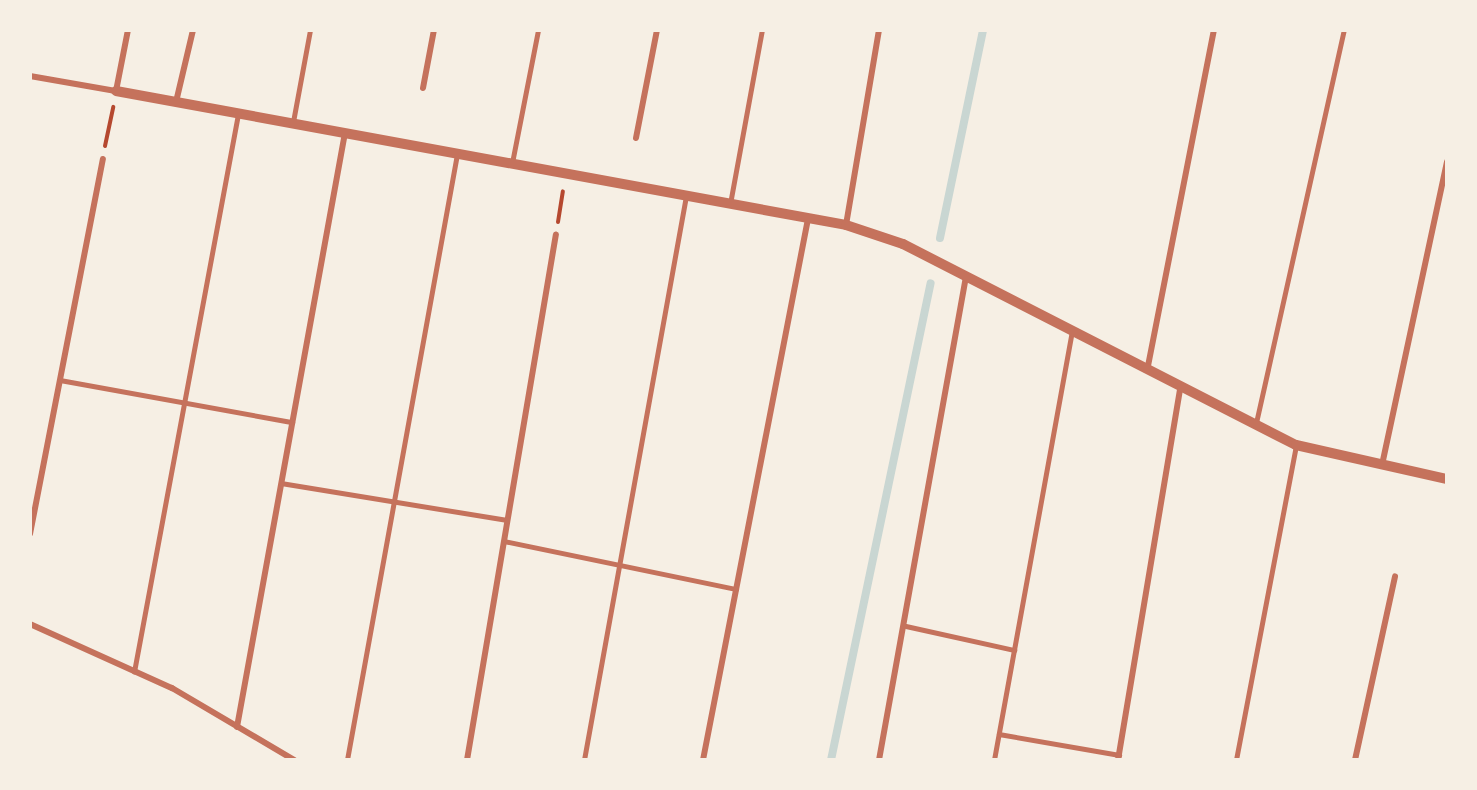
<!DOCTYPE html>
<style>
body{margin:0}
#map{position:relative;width:1477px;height:790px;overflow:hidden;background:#f6efe4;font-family:"Source Serif 4",serif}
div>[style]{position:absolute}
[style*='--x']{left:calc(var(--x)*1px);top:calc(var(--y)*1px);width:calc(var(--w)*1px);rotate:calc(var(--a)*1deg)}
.stream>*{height:8px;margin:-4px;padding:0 4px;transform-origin:4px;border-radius:4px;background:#c9d6d2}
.path>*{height:4px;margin:-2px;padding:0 2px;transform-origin:2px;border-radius:2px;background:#b5482f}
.service>*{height:4.5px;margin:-2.25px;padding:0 2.25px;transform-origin:2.25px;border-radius:2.25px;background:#c5725c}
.minor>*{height:6px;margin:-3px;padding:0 3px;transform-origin:3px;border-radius:3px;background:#c5725c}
.tertiary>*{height:10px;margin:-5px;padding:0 5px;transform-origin:5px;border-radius:5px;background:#c5725c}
span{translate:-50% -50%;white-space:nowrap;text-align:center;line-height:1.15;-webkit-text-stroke:5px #f6efe4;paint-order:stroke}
.frame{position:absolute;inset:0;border:32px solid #f6efe4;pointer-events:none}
</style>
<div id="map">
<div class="stream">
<i style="--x:940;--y:238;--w:212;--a:-78.3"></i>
<i style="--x:831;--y:760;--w:487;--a:-78.2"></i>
</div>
<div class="path">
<i style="--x:105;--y:146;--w:40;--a:-78"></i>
<i style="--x:558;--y:222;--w:31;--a:-81"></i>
</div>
<div class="service">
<i style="--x:293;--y:122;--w:94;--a:-79.5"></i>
<i style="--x:512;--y:163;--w:136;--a:-78.9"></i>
<i style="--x:730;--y:204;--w:177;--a:-79.6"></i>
<i style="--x:60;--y:380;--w:236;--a:10.3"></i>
<i style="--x:1256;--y:423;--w:403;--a:-77.4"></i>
<i style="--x:281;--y:483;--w:229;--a:9.3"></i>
<i style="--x:504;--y:541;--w:237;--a:11.7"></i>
<i style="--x:906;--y:626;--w:111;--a:12.5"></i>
<i style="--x:134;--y:672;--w:568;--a:-79.44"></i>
<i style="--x:999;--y:734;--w:122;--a:9.9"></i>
<i style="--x:347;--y:760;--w:616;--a:-79.71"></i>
<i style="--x:584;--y:760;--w:573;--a:-79.75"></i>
<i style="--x:994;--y:760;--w:435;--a:-79.7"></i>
<i style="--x:1236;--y:760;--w:321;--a:-79.2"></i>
</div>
<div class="minor">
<i style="--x:30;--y:76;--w:87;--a:9.9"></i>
<i style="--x:116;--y:91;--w:62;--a:-78.9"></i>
<i style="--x:423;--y:88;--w:59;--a:-79.3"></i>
<i style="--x:176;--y:102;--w:74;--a:-76.7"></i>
<i style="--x:636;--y:138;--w:110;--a:-79"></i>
<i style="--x:846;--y:225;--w:198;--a:-80.4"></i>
<i style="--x:1148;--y:366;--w:342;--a:-78.9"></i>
<i style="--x:1382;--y:465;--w:310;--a:-77.9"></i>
<i style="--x:30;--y:534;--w:382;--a:-79"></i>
<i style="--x:30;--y:624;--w:156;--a:24.3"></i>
<i style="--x:172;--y:688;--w:142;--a:30.5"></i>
<i style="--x:237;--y:727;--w:604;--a:-79.7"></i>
<i style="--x:467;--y:760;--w:533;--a:-80.4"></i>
<i style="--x:703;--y:760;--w:551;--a:-79.02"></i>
<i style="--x:879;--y:760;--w:492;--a:-79.8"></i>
<i style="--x:1118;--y:760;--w:380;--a:-80.5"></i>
<i style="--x:1355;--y:760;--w:188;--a:-77.7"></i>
</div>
<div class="tertiary">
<i style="--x:116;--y:91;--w:742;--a:10.4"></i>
<i style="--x:846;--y:225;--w:60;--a:18.4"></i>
<i style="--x:903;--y:244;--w:441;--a:27.1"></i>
<i style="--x:1296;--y:445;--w:155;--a:12.7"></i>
</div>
<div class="frame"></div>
</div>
